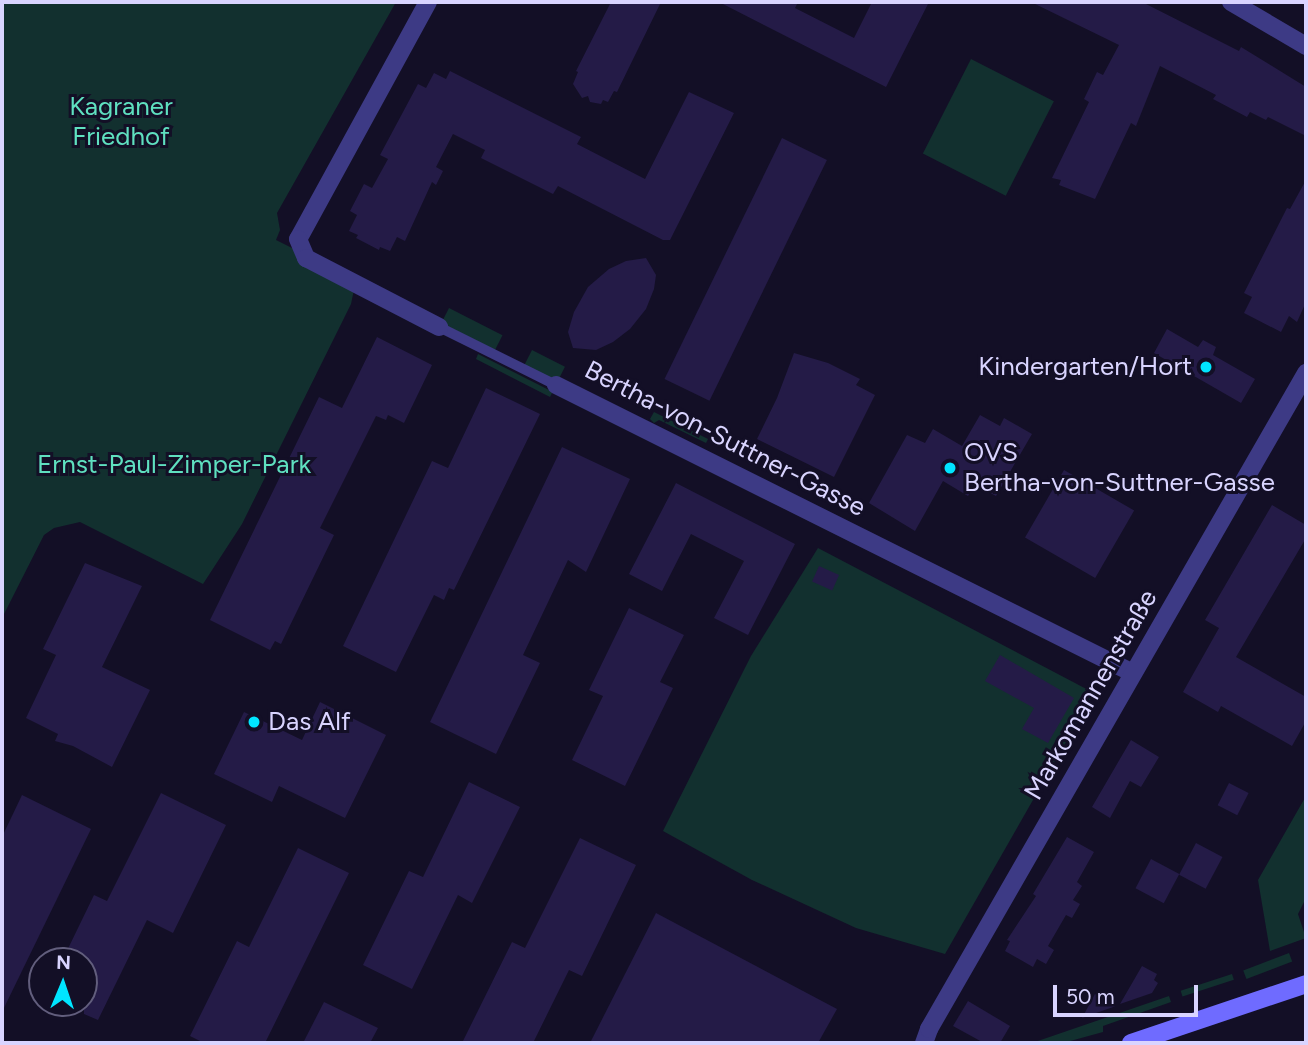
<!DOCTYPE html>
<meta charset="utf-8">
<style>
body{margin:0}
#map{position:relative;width:1308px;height:1045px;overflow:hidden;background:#130f26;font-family:Figtree,sans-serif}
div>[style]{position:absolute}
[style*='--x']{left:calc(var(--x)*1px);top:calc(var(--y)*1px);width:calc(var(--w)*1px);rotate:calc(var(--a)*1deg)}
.green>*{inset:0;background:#12302f;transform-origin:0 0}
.building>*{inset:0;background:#241b47;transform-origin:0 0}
.lane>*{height:10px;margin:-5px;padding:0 5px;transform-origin:5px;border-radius:5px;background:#3d3a85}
.street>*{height:18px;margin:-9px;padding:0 9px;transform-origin:9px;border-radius:9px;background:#3d3a85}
.secondary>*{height:18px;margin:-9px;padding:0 9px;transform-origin:9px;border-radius:9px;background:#6f6bff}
.dots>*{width:19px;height:19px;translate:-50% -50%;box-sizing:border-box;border:4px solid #130f26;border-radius:50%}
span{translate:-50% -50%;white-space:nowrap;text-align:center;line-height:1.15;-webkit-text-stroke:6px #130f26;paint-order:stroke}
.park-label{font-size:26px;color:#5fe0c0}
.poi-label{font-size:26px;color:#d9d4ff}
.right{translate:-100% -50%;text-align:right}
.left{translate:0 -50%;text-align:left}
.street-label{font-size:26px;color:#d9d4ff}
.frame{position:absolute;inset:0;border:4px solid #d9d4ff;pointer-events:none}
.north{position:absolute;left:28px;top:947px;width:70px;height:70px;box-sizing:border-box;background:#130f26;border:2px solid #625e7d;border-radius:50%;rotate:2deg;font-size:19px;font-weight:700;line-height:28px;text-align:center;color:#d9d4ff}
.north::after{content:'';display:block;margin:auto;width:24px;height:32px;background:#00e5ff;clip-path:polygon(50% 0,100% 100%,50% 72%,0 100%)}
.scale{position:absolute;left:1053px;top:985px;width:145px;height:32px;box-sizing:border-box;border:4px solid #d9d4ff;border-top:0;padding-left:9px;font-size:21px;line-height:24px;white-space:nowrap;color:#d9d4ff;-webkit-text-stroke:5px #130f26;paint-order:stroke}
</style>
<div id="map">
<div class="green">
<i style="clip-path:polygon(2px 2px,396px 2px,277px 213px,280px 230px,276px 240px,356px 280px,351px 304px,242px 524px,203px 584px,80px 522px,54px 528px,44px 535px,2px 618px)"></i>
<i style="left:971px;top:59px;width:93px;height:106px;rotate:27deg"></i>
<i style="left:449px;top:308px;width:60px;height:17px;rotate:27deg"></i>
<i style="left:532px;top:350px;width:37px;height:17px;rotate:27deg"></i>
<i style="clip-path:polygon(478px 354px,551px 391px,552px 393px,550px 397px,476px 359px)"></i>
<i style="clip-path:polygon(654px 412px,708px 439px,706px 443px,659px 420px,654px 423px,650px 419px)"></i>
<i style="clip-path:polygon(818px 548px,1094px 693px,945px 954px,856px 928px,752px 880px,663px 831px,751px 656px)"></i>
<i style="clip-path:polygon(1306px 796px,1306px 898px,1298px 914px,1306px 938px,1270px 951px,1258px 880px)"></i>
<i style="left:1289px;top:953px;width:9px;height:49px;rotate:69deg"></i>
<i style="left:1232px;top:974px;width:6px;height:54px;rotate:72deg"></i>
<i style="clip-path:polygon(1169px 996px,1171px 1002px,1103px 1026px,1103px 1032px,1063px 1043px,1032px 1043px)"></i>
</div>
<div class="building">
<i style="clip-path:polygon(611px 2px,661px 2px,617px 92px,614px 91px,608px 102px,603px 100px,601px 104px,590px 102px,588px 96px,582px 98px,573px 84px,578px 72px,576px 71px)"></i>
<i style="clip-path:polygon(719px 2px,798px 2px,795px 8px,854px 38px,872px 2px,929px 2px,886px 87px)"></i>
<i style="clip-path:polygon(1031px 2px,1142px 2px,1239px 51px,1241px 47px,1306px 87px,1306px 136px,1268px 117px,1266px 120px,1250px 112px,1247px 117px,1213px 99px,1216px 95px,1160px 66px,1136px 126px,1131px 123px,1095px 199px,1059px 185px,1061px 180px,1052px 178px,1089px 102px,1084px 99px,1097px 72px,1103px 75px,1119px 45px)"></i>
<i style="clip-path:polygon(450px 71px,581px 137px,577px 144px,645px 179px,689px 92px,734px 113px,670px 240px,663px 240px,558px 186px,553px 194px,481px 158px,485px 150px,453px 134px,436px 167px,443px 171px,436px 185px,432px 182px,405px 241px,397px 237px,390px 251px,380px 247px,379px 250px,356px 238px,358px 235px,349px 231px,357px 215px,350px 211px,364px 184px,372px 188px,388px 159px,380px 155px,418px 84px,426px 88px,434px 73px,446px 79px)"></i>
<i style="left:782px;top:138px;width:50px;height:268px;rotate:26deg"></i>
<i style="clip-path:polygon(1306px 180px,1306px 302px,1297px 322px,1289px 316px,1281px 332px,1244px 313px,1252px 297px,1244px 293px,1287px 208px,1290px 209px)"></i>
<i style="clip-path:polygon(646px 258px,656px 275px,654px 289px,646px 309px,630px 329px,613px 342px,596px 350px,573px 348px,568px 332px,574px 312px,588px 287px,609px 269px,626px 261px)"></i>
<i style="clip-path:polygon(1167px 329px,1198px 347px,1203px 340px,1216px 347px,1213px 355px,1255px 379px,1241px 403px,1154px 353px)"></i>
<i style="clip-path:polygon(377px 337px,432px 365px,404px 423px,388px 415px,386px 420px,376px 416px,320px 528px,334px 535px,281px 644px,275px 641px,270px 650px,210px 620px,319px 397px,342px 408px)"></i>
<i style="clip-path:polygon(794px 353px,828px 363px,860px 379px,856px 385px,875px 395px,834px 477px,757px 439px,777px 398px)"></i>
<i style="clip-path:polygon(486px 388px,540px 414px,454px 590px,449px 588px,444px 600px,434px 595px,396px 672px,343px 646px,432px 461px,448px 468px)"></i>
<i style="clip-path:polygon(980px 415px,1000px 426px,1004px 418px,1032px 434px,996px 496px,975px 485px,968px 496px,943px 481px,915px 531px,869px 503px,907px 435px,925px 443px,933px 429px,962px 446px)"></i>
<i style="clip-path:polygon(562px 447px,630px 479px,586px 572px,568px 560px,523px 655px,540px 663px,496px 754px,430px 722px)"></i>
<i style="left:1064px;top:470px;width:81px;height:78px;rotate:30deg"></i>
<i style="clip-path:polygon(676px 483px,795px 544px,748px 635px,714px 618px,744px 561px,691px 534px,662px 591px,629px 574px)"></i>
<i style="clip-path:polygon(1272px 505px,1306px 525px,1306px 538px,1236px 657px,1306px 697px,1306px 721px,1292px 746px,1221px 706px,1218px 712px,1183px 692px,1219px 628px,1205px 620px)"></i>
<i style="clip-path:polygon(85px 563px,142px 586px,102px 667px,150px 690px,112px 767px,73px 746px,55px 741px,58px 734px,26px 718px,56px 655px,43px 649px)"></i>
<i style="left:819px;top:566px;width:22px;height:17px;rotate:24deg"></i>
<i style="clip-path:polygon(629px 608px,684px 635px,660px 682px,673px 688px,625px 786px,572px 760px,603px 696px,589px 690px)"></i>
<i style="clip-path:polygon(1000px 655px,1074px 698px,1048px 743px,1022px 729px,1034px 708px,985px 681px)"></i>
<i style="clip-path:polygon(320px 702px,386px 735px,345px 818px,279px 786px,272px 802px,214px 774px,244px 712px,302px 740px)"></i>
<i style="clip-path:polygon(1131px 740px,1159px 757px,1141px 787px,1130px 781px,1110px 818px,1092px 807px)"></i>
<i style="clip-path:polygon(469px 782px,520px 807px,472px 903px,458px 895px,412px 989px,363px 965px,409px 871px,423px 877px)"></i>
<i style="left:1229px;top:783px;width:22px;height:25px;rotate:27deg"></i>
<i style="clip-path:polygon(161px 793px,226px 825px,173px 933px,147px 920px,98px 1020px,84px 1014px,84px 961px,62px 961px,94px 895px,107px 901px)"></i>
<i style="clip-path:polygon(22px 795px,91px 829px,2px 1012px,2px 837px)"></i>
<i style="clip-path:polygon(1067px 837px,1094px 852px,1077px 882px,1082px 886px,1073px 900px,1080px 904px,1072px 918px,1066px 915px,1048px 946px,1054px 950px,1046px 964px,1037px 959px,1033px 967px,1005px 951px,1010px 941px,1007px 940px,1036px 896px,1033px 894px)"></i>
<i style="clip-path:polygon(580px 838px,636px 865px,582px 976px,569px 970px,533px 1043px,462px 1043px,512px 942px,525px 948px)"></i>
<i style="left:1196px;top:843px;width:30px;height:36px;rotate:28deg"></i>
<i style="clip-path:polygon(298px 848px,349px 873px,265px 1043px,204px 1043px,190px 1036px,237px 941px,249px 947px)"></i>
<i style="left:1151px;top:859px;width:32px;height:33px;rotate:28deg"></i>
<i style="clip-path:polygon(656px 913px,837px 1009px,818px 1043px,590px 1043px)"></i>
<i style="clip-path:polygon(1142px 966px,1157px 974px,1154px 980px,1158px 983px,1152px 993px,1120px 1004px)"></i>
<i style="clip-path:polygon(1095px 994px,1116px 1006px,1082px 1018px)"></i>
<i style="clip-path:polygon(968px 1001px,1010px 1026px,1000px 1043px,984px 1043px,953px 1026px)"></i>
<i style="clip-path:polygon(324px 1002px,378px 1028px,370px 1043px,303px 1043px)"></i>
</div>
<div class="lane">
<i style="--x:439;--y:327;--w:131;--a:26.4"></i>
</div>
<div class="street">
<i style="--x:428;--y:2;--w:270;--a:118.7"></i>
<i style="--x:298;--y:239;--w:21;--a:67"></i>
<i style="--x:306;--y:258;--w:150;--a:27.4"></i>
<i style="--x:1231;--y:2;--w:87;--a:30.4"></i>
<i style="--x:556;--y:385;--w:645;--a:26.53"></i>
<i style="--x:924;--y:1043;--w:15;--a:-70"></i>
<i style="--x:929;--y:1029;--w:757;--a:-60.11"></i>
</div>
<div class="secondary">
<i style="--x:1131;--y:1043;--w:185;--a:-18.6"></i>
</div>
<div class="dots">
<i style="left:1206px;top:367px;background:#00e5ff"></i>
<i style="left:950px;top:468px;background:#00e5ff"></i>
<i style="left:254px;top:722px;background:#00e5ff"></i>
</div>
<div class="park-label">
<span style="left:121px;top:122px">Kagraner<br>Friedhof</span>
<span style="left:174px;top:465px">Ernst-Paul-Zimper-Park</span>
</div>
<div class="poi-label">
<span class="right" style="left:1192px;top:367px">Kindergarten/Hort</span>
<span class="left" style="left:964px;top:468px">OVS<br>Bertha-von-Suttner-Gasse</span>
<span class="left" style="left:268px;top:722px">Das Alf</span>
</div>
<div class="street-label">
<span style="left:725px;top:439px;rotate:27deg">Bertha-von-Suttner-Gasse</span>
<span style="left:1091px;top:695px;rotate:-60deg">Markomannenstraße</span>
</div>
<div class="frame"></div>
<div class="north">N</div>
<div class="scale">50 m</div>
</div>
